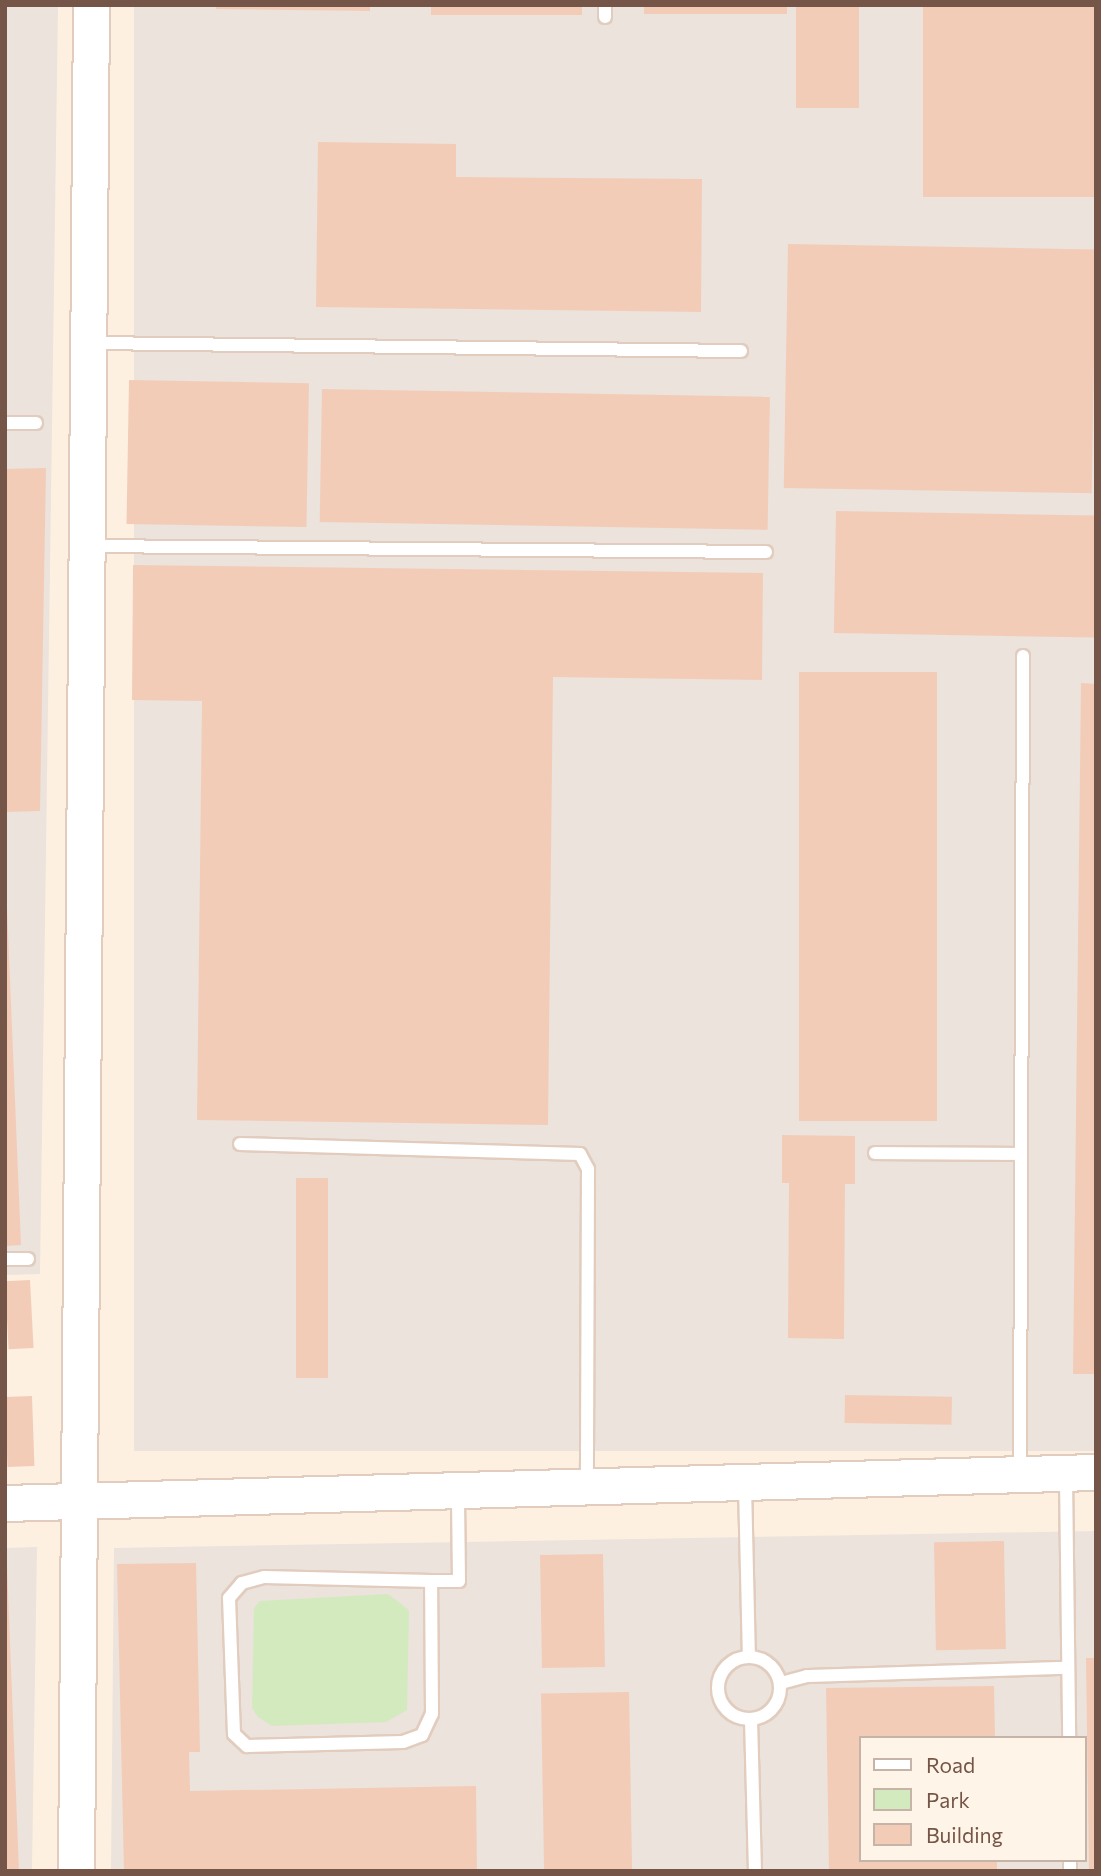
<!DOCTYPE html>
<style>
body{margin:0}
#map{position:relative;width:1101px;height:1876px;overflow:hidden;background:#fdf0e1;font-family:Commissioner,sans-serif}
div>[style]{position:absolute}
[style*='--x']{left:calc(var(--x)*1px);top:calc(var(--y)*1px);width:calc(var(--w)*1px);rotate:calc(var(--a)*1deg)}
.industrial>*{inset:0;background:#ebe3dc;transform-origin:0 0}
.green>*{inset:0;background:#d3eabf}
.building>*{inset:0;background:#f3ccb8;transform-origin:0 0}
.roads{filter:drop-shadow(2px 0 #e1ccbd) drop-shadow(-2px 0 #e1ccbd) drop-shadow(0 2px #e1ccbd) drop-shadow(0 -2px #e1ccbd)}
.lane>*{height:12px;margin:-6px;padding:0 6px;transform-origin:6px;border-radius:6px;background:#fff}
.lane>.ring{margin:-6px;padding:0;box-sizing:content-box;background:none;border:12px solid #fff;border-radius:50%}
.secondary>*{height:35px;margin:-17.5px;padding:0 17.5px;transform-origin:17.5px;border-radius:17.5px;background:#fff}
span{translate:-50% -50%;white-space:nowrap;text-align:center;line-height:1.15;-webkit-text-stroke:5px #fff4e8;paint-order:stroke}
.frame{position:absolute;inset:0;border:7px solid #745547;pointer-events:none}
.legend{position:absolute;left:859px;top:1736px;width:228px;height:126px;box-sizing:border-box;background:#fff4e8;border:2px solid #c7b4a8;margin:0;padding:9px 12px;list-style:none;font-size:21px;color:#745547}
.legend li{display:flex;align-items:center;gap:14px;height:35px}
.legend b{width:35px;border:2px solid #c7b4a8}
</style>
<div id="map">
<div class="industrial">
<i style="clip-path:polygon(5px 5px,58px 5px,40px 1274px,5px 1275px)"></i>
<i style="left:134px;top:5px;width:962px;height:1446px"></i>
<i style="clip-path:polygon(evenodd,1096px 1531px,1096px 1871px,111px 1871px,114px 1548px,1096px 1531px,861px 1738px,1085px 1738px,1085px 1860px,861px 1860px,861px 1738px)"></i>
<i style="clip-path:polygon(37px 1547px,32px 1871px,5px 1871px,5px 1548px)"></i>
</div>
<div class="green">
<i style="clip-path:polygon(388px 1594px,409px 1610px,407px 1710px,386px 1722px,272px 1726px,258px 1717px,252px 1708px,254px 1608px,260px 1601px)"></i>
</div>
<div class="building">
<i style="clip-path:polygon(216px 5px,370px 5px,370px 11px,216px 9px)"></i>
<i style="left:431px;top:5px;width:151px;height:10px"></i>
<i style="left:644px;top:5px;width:143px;height:9px"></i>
<i style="left:796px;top:5px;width:63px;height:103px"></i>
<i style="left:923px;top:5px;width:173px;height:192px"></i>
<i style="clip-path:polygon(318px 142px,456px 144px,456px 177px,702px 179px,701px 312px,316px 307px)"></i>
<i style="left:788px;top:244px;width:308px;height:244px;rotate:1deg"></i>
<i style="left:129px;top:380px;width:180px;height:144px;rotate:1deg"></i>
<i style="left:322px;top:389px;width:448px;height:133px;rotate:1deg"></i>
<i style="clip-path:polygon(46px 468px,40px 811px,5px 812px,5px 469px)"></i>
<i style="left:836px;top:511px;width:260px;height:122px;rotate:1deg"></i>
<i style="clip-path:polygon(133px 565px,763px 573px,762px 680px,553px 677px,548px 1125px,197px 1120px,202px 701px,132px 700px)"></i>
<i style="left:799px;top:672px;width:138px;height:449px"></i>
<i style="clip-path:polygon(1081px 683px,1096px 684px,1096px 1374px,1073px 1374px)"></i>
<i style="clip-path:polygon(5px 859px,21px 1245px,5px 1246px)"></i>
<i style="clip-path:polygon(782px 1135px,855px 1136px,855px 1184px,845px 1184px,844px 1339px,788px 1338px,789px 1183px,782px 1183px)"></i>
<i style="left:296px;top:1178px;width:32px;height:200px"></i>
<i style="left:30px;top:1280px;width:68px;height:25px;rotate:87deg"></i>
<i style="left:845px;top:1395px;width:107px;height:28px;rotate:1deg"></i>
<i style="left:32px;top:1396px;width:70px;height:27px;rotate:88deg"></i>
<i style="left:1004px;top:1541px;width:108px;height:70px;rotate:89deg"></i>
<i style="left:603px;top:1554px;width:113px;height:63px;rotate:89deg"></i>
<i style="clip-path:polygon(196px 1563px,200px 1752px,189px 1752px,190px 1791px,476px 1786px,477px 1871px,124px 1871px,117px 1564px)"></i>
<i style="clip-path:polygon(5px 1566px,7px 1566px,19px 1871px,5px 1871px)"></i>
<i style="clip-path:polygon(1086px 1658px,1096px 1658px,1096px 1871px,1089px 1871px)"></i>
<i style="clip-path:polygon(994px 1686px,995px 1738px,861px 1738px,861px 1860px,997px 1860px,997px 1871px,829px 1871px,826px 1688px)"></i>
<i style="left:629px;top:1692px;width:179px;height:88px;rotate:89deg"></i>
</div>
<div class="roads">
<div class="lane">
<i style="--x:605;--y:17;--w:12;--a:-90"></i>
<i style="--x:92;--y:343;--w:649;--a:0.71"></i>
<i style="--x:5;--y:423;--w:31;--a:0"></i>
<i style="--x:87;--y:546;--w:679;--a:0.51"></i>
<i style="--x:240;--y:1144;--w:340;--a:1.7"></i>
<i style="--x:580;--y:1154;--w:17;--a:62"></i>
<i style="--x:588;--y:1169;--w:317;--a:90.2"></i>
<i style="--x:875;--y:1153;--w:146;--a:0.4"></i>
<i style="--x:5;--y:1259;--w:23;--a:0"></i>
<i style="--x:1020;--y:1471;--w:815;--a:-89.79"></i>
<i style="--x:1066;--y:1476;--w:262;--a:89.3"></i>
<i style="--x:745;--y:1485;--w:171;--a:88.7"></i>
<i style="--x:431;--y:1581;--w:167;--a:-178.6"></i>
<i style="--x:264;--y:1577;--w:23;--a:165"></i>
<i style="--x:242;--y:1583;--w:20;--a:131"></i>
<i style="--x:229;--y:1598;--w:136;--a:87.9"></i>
<i style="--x:234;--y:1734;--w:18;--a:43"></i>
<i style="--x:247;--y:1746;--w:156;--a:-1.5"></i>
<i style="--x:403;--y:1742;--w:20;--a:-20"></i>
<i style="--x:422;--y:1735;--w:23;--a:-65"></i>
<i style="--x:432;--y:1714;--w:133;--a:-90.4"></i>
<i style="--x:431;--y:1581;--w:28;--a:0"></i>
<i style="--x:459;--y:1581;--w:87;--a:-90.7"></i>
<i class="ring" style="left:718px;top:1657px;width:50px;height:50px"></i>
<i style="--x:781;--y:1683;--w:27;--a:-15"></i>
<i style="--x:807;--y:1676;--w:261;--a:-1.8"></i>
<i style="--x:751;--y:1719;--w:152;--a:88.5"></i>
<i style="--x:1070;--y:1860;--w:11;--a:90"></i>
</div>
<div class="secondary">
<i style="--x:5;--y:1503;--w:1091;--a:-1.63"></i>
<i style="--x:76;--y:1871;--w:1866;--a:-89.54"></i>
</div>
</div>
<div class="frame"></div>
<ul class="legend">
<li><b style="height:9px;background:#fff"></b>Road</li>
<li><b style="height:19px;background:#d3eabf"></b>Park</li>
<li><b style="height:19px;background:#f3ccb8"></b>Building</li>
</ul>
</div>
